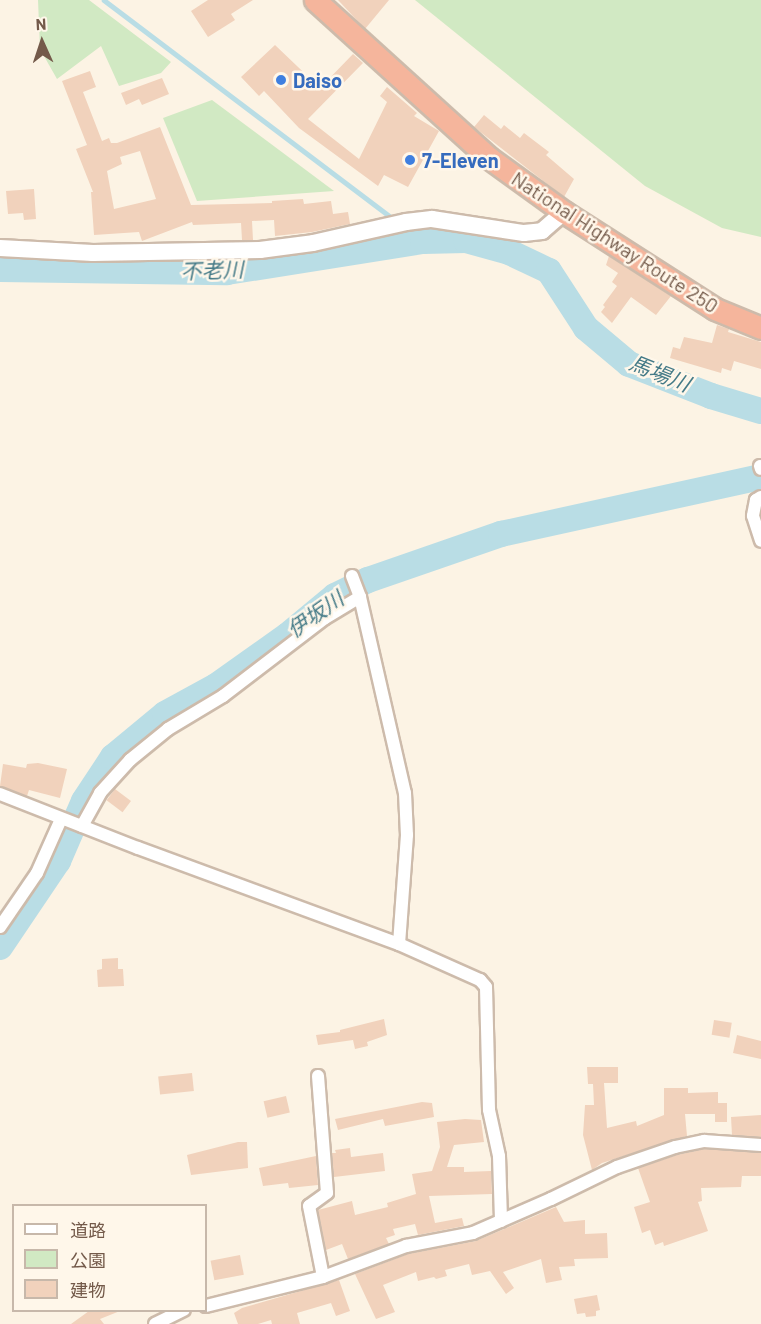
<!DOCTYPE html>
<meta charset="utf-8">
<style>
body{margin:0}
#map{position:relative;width:761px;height:1324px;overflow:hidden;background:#fcf3e4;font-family:Barlow,"Noto Sans JP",sans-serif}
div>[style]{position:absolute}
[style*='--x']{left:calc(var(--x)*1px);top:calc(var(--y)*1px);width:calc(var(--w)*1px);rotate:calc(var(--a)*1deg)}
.green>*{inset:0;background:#d1e9c3}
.stream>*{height:4.5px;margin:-2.25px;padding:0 2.25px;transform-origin:2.25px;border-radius:2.25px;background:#b9dde5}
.river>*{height:26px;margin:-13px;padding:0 13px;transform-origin:13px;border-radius:13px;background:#b9dde5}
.building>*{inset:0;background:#f1d2bc;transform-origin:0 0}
.roads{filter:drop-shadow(2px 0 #cdbbab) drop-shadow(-2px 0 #cdbbab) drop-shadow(0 2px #cdbbab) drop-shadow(0 -2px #cdbbab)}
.street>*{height:12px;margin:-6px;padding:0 6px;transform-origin:6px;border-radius:6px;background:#fff}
.secondary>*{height:16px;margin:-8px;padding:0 8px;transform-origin:8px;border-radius:8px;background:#fff}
.highway>*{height:21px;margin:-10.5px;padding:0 10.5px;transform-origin:10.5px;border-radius:10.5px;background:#f5b59c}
.dots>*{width:16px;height:16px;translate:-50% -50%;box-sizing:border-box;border:3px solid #fff7ea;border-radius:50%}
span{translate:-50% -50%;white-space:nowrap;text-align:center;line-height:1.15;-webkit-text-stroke:5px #fff7ea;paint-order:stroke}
.shop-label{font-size:20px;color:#366cbe;font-weight:700}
.left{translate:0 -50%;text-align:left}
.street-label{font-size:20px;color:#745a4a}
.water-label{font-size:21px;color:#447a87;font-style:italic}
.legend{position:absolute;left:12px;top:1204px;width:195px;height:108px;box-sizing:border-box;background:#fff7ea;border:2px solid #c7b8aa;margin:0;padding:8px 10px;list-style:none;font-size:18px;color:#745a4a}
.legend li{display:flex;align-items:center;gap:12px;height:30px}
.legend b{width:30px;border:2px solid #c7b8aa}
.north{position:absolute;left:12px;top:12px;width:60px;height:60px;-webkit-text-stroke:4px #fff7ea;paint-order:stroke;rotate:357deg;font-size:16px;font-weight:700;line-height:24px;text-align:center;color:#745a4a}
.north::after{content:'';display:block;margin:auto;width:21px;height:27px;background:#745a4a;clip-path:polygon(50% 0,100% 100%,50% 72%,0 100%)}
</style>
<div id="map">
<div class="green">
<i style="clip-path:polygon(38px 0,89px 0,171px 62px,161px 73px,119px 86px,101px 46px,57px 79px,40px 49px)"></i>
<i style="clip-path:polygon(415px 0,761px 0,761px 237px,722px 228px,645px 186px)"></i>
<i style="clip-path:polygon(212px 100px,334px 191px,197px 201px,163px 118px)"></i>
</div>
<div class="stream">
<i style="--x:104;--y:0;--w:363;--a:37.1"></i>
<i style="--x:405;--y:228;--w:22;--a:36"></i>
</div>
<div class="river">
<i style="--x:0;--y:269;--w:227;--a:0.8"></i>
<i style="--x:227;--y:272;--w:198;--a:-9"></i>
<i style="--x:423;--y:241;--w:43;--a:-1.3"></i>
<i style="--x:466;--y:240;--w:45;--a:15.6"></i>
<i style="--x:509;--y:252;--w:44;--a:25.4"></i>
<i style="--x:549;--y:271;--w:68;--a:57"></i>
<i style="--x:586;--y:328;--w:56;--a:39.9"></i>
<i style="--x:629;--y:364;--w:88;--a:21.3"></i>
<i style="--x:711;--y:396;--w:52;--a:16.7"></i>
<i style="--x:0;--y:947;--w:104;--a:-56"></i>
<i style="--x:58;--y:861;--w:65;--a:-66.6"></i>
<i style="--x:84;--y:801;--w:53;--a:-56.6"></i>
<i style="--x:113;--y:757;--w:67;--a:-39.6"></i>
<i style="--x:165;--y:714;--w:58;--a:-28.8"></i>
<i style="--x:216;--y:686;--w:88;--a:-35.3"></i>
<i style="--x:288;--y:635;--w:61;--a:-39.7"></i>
<i style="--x:335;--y:596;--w:37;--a:-26"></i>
<i style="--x:368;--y:580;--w:141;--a:-19.1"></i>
<i style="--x:501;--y:534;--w:266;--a:-12.4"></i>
</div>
<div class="building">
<i style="clip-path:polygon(208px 0,253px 0,231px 14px,235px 20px,208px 37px,191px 11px)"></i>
<i style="clip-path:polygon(338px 0,389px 0,365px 29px)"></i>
<i style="clip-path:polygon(275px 45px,320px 88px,353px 54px,363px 63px,308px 119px,359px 159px,387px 102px,380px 96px,387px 87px,417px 113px,414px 116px,439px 131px,408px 187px,384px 175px,378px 186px,299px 128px,264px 91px,259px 96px,241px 77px)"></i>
<i style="clip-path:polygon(evenodd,90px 71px,96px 87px,83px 92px,102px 141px,109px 138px,111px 143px,117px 143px,160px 127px,191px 205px,272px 203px,272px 201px,303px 199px,304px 204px,331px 201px,333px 214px,348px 212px,350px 224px,312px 232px,275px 236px,274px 220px,252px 221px,253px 240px,242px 240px,241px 223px,193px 225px,192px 222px,142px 241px,139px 232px,94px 235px,91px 192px,93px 192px,76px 149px,87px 145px,62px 81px,90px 71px,140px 151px,156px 199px,114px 209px,107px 171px,122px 164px,120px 157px,140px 151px)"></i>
<i style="clip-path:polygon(162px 78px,169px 94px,142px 105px,139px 99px,126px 105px,121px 93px)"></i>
<i style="clip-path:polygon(484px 115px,501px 129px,504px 125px,520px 138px,524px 133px,549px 152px,546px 155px,574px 179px,564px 197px,474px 127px)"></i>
<i style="clip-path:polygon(34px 189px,36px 219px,24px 220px,23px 213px,8px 214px,6px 191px)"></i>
<i style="clip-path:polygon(609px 256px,671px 296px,656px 315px,631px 297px,612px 323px,601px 312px,605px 307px,603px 305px,617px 286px,612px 282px,618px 273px,606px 265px)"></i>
<i style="clip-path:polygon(717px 325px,729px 329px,728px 332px,761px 342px,761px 369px,734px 361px,731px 371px,722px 368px,721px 373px,670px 358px,673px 347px,680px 349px,684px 337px,712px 343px)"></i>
<i style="clip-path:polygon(38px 763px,67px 769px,60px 798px,29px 790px,27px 796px,0 786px,3px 764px,26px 768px,27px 764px)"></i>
<i style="left:115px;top:789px;width:20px;height:14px;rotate:37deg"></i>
<i style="clip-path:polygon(118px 958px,118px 969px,123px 969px,124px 986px,98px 987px,97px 970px,102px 969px,102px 959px)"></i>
<i style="clip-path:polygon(384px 1019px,387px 1035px,367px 1042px,368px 1046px,355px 1049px,353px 1040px,318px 1045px,316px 1035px,340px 1032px,340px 1030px)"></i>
<i style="left:714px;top:1020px;width:18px;height:15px;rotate:9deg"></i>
<i style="clip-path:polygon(737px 1035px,761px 1041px,761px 1059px,733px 1053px)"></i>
<i style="clip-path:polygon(587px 1067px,618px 1067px,618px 1083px,604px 1083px,607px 1128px,636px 1121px,637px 1126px,664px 1115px,664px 1088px,688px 1088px,688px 1093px,718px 1092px,718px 1103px,727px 1103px,727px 1122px,715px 1122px,715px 1114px,685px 1114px,687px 1136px,602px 1163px,592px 1170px,583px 1135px,585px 1105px,594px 1105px,593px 1084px,588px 1084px)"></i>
<i style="left:192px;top:1073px;width:18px;height:34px;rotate:84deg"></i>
<i style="left:286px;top:1096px;width:17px;height:23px;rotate:77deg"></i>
<i style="clip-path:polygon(422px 1102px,432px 1103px,434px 1117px,385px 1126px,383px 1119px,338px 1130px,335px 1119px)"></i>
<i style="clip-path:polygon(761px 1115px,761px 1137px,732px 1135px,731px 1117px)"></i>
<i style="clip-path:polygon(465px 1119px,481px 1120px,484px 1142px,454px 1145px,447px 1167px,464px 1167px,464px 1172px,491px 1171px,492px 1194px,429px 1196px,435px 1223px,462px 1218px,464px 1226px,418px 1235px,415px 1224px,393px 1229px,395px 1235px,386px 1238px,389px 1244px,348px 1259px,342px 1244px,326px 1250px,318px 1210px,352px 1201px,355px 1215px,388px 1207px,387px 1203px,416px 1194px,412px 1174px,432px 1171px,440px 1147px,437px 1122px)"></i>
<i style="clip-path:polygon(238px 1142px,247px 1142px,248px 1168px,191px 1175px,187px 1155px)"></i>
<i style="clip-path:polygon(350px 1148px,351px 1157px,383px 1153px,385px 1171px,334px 1177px,332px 1153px,336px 1153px,335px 1150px)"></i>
<i style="clip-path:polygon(705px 1149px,761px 1153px,761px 1176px,742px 1176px,741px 1187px,701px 1188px,702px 1201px,698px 1202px,708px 1231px,664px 1246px,663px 1242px,655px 1245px,650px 1230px,642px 1233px,634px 1207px,650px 1202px,638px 1168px,677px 1155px)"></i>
<i style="clip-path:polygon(316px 1156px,318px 1185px,289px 1188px,288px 1183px,263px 1186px,259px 1168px)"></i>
<i style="clip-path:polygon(556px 1207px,564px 1222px,585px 1220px,585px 1234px,607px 1233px,608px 1258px,574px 1259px,575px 1266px,559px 1267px,562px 1280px,546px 1283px,541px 1259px,503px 1272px,514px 1288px,506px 1294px,490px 1271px,472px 1275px,469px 1264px,445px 1270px,447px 1276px,436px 1279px,434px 1277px,418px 1281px,416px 1272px,383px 1285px,395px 1312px,376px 1319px,355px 1274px,408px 1254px,476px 1241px)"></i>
<i style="left:240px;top:1255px;width:20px;height:30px;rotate:79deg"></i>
<i style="clip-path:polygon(339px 1280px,350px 1311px,336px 1316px,331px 1303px,297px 1313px,300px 1324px,272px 1324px,271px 1320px,258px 1324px,238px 1324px,234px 1313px,242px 1308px)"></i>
<i style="clip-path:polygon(597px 1295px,600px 1310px,596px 1311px,596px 1316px,586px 1317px,585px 1313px,577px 1314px,574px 1299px)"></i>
<i style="clip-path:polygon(89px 1311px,120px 1311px,100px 1319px,104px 1324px,71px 1324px)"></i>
</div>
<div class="roads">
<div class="street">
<i style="--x:760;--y:466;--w:3;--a:72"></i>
<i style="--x:761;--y:497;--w:6;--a:149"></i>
<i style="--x:756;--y:500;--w:16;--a:101"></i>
<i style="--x:753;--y:516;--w:26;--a:72"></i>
<i style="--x:352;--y:576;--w:22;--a:69"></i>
<i style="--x:360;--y:597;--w:201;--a:77.1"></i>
<i style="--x:405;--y:793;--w:42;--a:87.3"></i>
<i style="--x:407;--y:835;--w:109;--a:94.2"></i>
<i style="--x:0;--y:794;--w:148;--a:21.4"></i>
<i style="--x:138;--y:848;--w:278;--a:20.2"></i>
<i style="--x:399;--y:944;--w:89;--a:24"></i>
<i style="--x:480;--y:980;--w:9;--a:49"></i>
<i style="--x:486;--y:987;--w:123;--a:88.6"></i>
<i style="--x:489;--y:1110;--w:47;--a:77.7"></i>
<i style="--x:499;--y:1156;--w:65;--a:88.2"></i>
<i style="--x:82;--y:826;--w:38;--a:-61"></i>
<i style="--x:100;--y:793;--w:45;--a:-47.7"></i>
<i style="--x:130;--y:760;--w:49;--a:-39.2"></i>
<i style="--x:168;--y:729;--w:64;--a:-31"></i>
<i style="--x:223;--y:696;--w:128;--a:-37.4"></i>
<i style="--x:325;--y:618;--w:41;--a:-31"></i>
<i style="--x:0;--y:927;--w:65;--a:-55.6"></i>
<i style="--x:37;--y:873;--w:59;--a:-66"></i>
<i style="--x:318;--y:1076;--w:117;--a:85.6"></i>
<i style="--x:327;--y:1193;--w:22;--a:144"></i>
<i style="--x:309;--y:1206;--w:72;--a:78.8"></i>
<i style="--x:206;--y:1306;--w:121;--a:-13.9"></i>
<i style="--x:323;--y:1277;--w:89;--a:-20.5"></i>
<i style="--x:406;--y:1246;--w:68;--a:-11"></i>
<i style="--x:473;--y:1233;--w:85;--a:-23.6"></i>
<i style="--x:551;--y:1199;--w:73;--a:-25.9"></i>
<i style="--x:617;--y:1167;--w:61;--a:-19"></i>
<i style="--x:675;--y:1147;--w:30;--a:-12"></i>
<i style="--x:704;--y:1141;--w:57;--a:4"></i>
<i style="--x:155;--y:1324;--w:32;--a:-26"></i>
</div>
<div class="secondary">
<i style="--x:0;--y:248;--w:93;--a:3.1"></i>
<i style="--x:93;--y:253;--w:167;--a:-1"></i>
<i style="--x:260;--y:250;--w:53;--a:-7.5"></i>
<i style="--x:313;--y:243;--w:95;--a:-12.7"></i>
<i style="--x:406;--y:222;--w:26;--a:-7"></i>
<i style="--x:432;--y:219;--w:93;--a:8.7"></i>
<i style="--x:524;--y:233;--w:18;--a:-6"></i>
<i style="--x:542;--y:231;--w:29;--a:-41"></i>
</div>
<div class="highway">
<i style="--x:315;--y:0;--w:235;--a:42.2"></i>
<i style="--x:489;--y:158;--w:92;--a:35.8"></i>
<i style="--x:564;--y:212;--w:179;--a:32.7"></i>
<i style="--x:715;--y:309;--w:50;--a:22.4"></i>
</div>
</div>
<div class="dots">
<i style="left:281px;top:80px;background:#3f7fe0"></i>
<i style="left:410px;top:160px;background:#3f7fe0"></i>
</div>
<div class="shop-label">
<span class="left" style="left:293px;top:80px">Daiso</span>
<span class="left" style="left:422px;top:160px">7-Eleven</span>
</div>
<div class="street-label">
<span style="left:615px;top:242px;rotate:33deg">National Highway Route 250</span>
</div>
<div class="water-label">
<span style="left:212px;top:270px;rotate:-2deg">不老川</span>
<span style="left:660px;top:373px;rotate:22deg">馬場川</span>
<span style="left:315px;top:614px;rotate:-35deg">伊坂川</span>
</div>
<ul class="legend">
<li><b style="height:8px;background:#fff"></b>道路</li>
<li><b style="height:16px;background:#d1e9c3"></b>公園</li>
<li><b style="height:16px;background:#f1d2bc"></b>建物</li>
</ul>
<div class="north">N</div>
</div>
